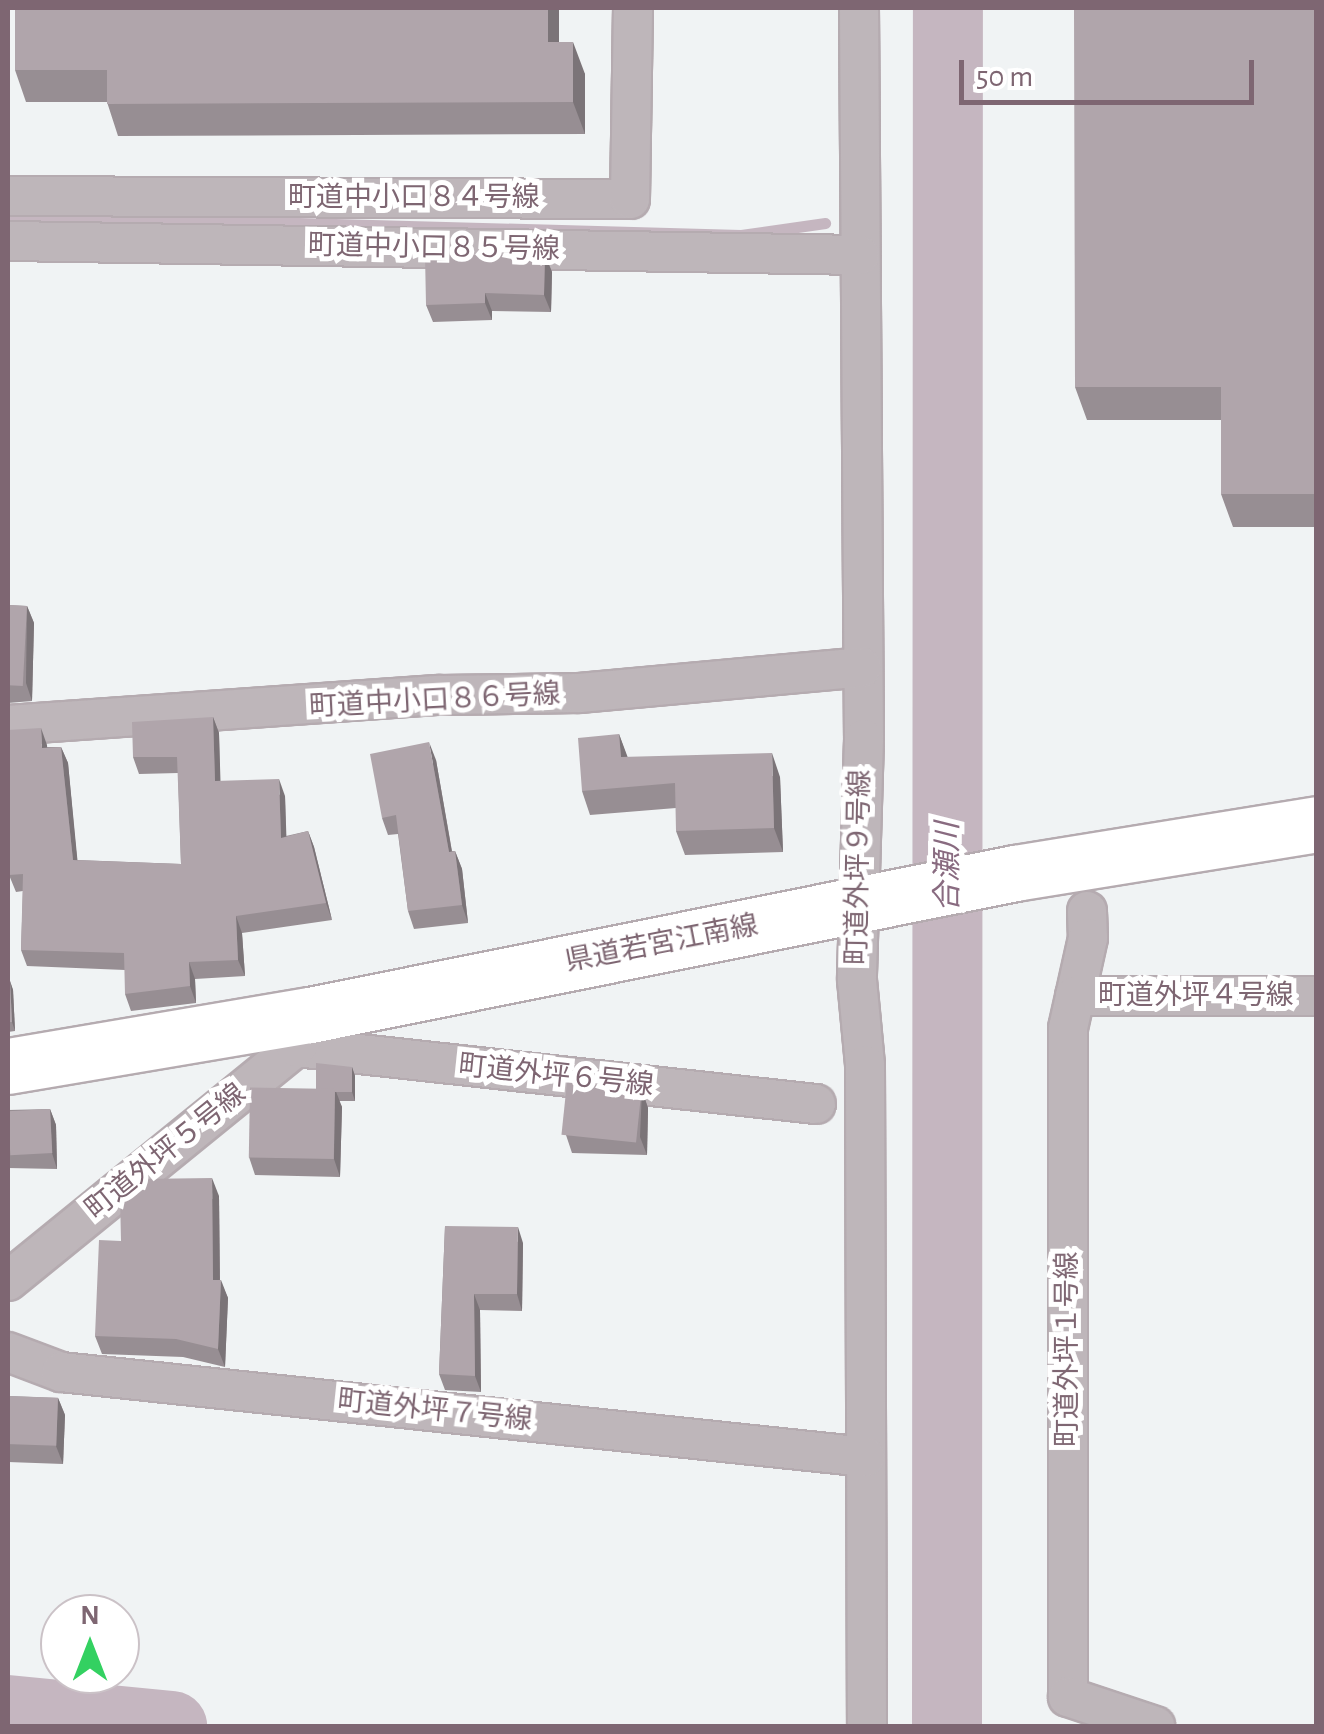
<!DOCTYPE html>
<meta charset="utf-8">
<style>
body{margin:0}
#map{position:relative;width:1324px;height:1734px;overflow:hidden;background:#f0f3f4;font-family:"Alegreya Sans","Noto Sans JP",sans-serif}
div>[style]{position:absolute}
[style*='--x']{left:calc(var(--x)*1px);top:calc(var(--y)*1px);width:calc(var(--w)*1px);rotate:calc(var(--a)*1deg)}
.stream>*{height:11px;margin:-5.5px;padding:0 5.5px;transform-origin:5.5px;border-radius:5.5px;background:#c5b6c0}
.river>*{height:70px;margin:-35px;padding:0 35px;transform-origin:35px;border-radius:35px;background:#c5b6c0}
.roads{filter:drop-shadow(2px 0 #b5abb0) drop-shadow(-2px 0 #b5abb0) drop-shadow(0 2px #b5abb0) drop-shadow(0 -2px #b5abb0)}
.street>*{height:38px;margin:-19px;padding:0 19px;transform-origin:19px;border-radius:19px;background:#beb6ba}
.secondary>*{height:55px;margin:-27.5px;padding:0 27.5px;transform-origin:27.5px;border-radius:27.5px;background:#fff}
.wall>*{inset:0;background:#978e93}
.shaded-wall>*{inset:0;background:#7b7478}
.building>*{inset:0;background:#b0a5ab;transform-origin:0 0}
span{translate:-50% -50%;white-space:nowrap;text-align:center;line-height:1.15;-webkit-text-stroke:10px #fff;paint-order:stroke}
.street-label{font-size:28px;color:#7e6672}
.water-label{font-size:30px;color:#896b80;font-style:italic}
.frame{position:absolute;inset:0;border:10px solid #7e6672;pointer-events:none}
.north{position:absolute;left:40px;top:1594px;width:100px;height:100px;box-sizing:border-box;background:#fff;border:2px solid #cbc2c7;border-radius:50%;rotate:0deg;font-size:28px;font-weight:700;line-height:40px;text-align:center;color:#7e6672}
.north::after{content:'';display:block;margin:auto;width:35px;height:45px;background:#33d161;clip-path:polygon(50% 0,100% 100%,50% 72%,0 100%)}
.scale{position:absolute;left:959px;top:60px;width:295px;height:45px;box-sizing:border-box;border:5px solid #7e6672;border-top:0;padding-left:12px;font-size:30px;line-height:35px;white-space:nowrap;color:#7e6672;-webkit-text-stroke:8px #fff;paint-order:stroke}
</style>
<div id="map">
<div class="stream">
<i style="--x:8;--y:215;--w:733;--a:1.56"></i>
<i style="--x:741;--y:235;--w:85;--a:-8.1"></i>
</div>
<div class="river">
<i style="--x:8;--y:1710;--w:165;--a:5.6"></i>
<i style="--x:947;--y:1726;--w:1718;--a:-89.97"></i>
</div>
<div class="roads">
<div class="street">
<i style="--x:859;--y:8;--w:731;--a:89.61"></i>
<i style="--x:864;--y:739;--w:241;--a:91.7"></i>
<i style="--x:857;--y:980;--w:85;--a:84.6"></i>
<i style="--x:865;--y:1065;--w:661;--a:89.83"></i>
<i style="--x:8;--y:196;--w:622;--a:0.28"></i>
<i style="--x:630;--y:199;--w:191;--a:-89.1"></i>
<i style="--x:8;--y:241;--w:852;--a:0.94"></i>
<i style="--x:8;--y:725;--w:433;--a:-4"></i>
<i style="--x:440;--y:695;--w:139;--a:-0.8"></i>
<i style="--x:579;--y:693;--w:284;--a:-5.2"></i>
<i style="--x:1087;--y:911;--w:27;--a:88"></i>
<i style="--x:1088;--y:938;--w:92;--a:102.5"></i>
<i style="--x:1068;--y:1028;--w:669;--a:90"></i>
<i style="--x:1068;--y:1697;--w:92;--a:18.4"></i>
<i style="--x:1075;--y:996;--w:241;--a:0"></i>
<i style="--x:296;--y:1047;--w:523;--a:6.26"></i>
<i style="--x:8;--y:1281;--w:371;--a:-39.1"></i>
<i style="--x:296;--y:1047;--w:24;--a:-54"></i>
<i style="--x:8;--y:1352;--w:57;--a:20.7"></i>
<i style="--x:61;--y:1372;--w:809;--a:6.03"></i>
</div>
<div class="secondary">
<i style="--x:8;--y:1066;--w:306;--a:-9.6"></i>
<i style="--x:310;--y:1015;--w:719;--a:-11.39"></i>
<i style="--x:1015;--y:873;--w:305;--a:-9.2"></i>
</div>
</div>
<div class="wall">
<i style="clip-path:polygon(1316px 8px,1316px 527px,1233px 527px,1221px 494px,1221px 420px,1087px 420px,1075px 387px)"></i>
<i style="clip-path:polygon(559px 42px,585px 74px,585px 134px,118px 136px,107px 102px,26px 102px,15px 70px)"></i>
<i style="clip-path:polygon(545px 255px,552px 272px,551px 312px,492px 311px,492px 320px,433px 322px,426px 305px)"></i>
<i style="clip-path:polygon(8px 605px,27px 606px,34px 623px,32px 701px,8px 703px)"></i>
<i style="clip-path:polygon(213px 717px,219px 733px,220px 781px,285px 796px,286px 836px,308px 831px,314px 847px,332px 920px,242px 933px,245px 976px,195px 979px,196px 1003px,131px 1011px,125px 994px,125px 970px,27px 966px,21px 950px,23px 891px,16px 892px,9px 875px,47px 745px,47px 747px,61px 747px,68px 763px,77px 860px,181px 864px,178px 773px,139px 774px,133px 757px)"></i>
<i style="clip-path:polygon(619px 734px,627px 757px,780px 777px,783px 852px,685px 855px,676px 831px,676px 808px,590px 815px,582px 791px)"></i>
<i style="clip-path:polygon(436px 760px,452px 851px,455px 851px,462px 869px,468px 923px,414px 929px,408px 911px,398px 834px,388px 835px,382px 818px)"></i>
<i style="clip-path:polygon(8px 981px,10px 981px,13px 990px,15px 1031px,8px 1032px)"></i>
<i style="clip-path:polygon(352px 1067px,355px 1076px,355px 1101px,339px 1101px,342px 1107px,340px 1177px,255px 1175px,249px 1157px,316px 1089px)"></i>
<i style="clip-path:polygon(642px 1090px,648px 1108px,647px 1155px,572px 1153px,566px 1135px)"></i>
<i style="clip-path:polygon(50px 1109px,56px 1125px,57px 1169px,8px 1168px,8px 1110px)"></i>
<i style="clip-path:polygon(219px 1196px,220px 1280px,228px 1298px,225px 1367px,183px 1357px,102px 1354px,95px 1336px,121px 1241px)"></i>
<i style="clip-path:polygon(445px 1226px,523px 1243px,522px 1311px,480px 1310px,481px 1392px,445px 1390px,439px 1374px)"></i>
<i style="clip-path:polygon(8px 1396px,58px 1398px,65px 1415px,63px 1464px,8px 1462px)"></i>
</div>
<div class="shaded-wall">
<i style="clip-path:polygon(548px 8px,559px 8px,559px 74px,548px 42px)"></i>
<i style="clip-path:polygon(573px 42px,585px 74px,585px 134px,573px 102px)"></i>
<i style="clip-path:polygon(545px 255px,552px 272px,551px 312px,544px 295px)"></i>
<i style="clip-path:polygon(485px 293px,492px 311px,492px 320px,485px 303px)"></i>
<i style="clip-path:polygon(27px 606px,34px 623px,32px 701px,26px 683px)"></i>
<i style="clip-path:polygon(213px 717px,219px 733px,221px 798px,215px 781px)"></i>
<i style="clip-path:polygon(41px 728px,47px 745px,48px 764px,42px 748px)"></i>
<i style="clip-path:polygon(619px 734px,628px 758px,621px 757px)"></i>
<i style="clip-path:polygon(429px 742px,436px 760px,455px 870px,449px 852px)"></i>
<i style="clip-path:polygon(61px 747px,68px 763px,79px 876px,73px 860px)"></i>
<i style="clip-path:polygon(772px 753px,780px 777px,783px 852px,774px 828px)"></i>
<i style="clip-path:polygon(279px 779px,285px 796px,287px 854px,281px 838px)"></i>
<i style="clip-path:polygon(308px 831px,314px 847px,332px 920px,326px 903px)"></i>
<i style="clip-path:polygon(455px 851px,462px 869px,468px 923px,462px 905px)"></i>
<i style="clip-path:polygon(236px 916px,242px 933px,245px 976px,238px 960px)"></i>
<i style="clip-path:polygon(189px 962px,195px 979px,196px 1003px,190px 986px)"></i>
<i style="clip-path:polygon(10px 981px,13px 990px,15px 1031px,12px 1022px)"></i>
<i style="clip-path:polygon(352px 1067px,355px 1076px,355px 1101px,352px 1092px)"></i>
<i style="clip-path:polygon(335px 1089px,342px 1107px,340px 1177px,334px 1159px)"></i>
<i style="clip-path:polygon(642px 1090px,648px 1108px,647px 1155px,640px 1137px)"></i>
<i style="clip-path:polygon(50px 1109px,56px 1125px,57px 1169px,52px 1153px)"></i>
<i style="clip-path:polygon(212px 1178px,219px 1196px,220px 1297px,213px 1280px)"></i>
<i style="clip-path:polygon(518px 1227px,523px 1243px,522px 1311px,517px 1294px)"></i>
<i style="clip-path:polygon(221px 1280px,228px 1298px,225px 1367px,218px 1349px)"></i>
<i style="clip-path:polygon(474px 1294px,480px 1310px,481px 1392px,475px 1376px)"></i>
<i style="clip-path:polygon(58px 1398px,65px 1415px,63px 1464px,56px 1446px)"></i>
</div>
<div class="building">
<i style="clip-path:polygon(15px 8px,548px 8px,548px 42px,573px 42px,573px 102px,107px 104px,107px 70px,15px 70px)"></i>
<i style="clip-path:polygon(1074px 8px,1316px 8px,1316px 494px,1221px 494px,1221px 387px,1075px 387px)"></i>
<i style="clip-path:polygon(425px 255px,545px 255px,544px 295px,485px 293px,485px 303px,426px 305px)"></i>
<i style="left:8px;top:605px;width:19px;height:80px;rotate:3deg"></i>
<i style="clip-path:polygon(213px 717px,215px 781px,279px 779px,281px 838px,308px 831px,326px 903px,236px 916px,238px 960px,189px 962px,190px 986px,125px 994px,124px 953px,21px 950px,23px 874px,9px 875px,8px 847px,8px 730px,41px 728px,42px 748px,61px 747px,73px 860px,181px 864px,177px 757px,133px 757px,132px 722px)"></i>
<i style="clip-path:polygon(619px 734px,621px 757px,772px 753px,774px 828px,676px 831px,675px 783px,582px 791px,578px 738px)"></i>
<i style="clip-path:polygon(429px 742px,449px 852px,455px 851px,462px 905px,408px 911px,396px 815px,382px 818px,370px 754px)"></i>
<i style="clip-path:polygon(8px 981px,10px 981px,12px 1022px,8px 1022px)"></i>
<i style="clip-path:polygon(316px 1063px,352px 1067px,352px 1092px,335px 1092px,335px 1089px,316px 1089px)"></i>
<i style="left:567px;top:1082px;width:75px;height:53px;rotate:6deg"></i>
<i style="left:335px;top:1089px;width:70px;height:85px;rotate:91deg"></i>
<i style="left:50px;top:1109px;width:44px;height:42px;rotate:87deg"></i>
<i style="clip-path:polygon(212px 1178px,213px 1280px,221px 1280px,218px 1349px,176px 1339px,95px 1336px,99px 1240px,121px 1241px,120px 1196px,140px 1179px)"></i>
<i style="clip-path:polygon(445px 1226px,518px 1227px,517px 1294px,474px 1294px,475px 1376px,439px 1374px)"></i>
<i style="left:8px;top:1396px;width:50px;height:48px;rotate:2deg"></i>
</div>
<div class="street-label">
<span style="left:414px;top:198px">町道中小口８４号線</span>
<span style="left:434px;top:248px;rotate:1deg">町道中小口８５号線</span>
<span style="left:435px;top:701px;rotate:-3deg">町道中小口８６号線</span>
<span style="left:859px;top:867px;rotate:-89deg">町道外坪９号線</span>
<span style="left:662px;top:944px;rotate:-11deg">県道若宮江南線</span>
<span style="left:1196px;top:996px">町道外坪４号線</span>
<span style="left:556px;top:1076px;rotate:6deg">町道外坪６号線</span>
<span style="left:166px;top:1152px;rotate:-39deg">町道外坪５号線</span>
<span style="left:1068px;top:1349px;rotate:-90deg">町道外坪１号線</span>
<span style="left:435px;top:1411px;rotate:6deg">町道外坪７号線</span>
</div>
<div class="water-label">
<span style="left:948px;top:867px;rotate:-90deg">合瀬川</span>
</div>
<div class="frame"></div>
<div class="north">N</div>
<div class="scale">50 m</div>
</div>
